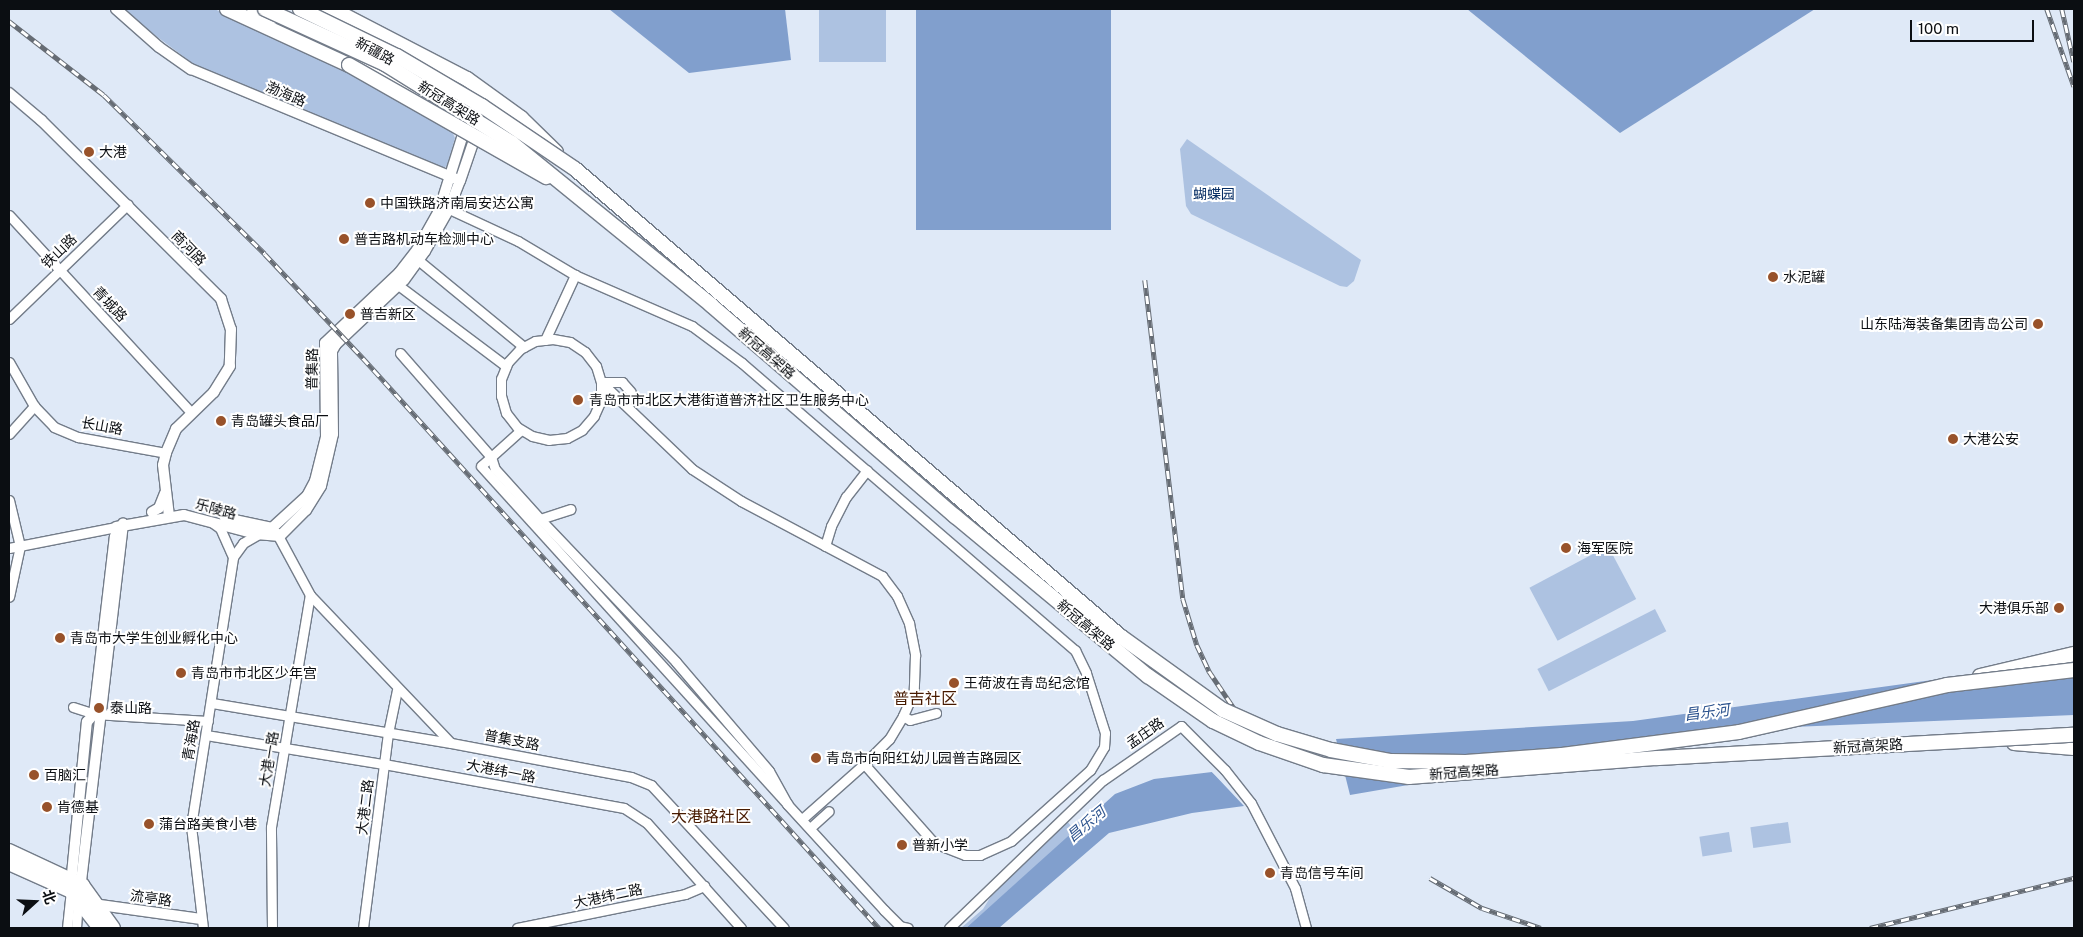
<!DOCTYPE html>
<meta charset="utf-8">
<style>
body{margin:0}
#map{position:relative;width:2083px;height:937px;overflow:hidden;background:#dfe9f7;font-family:"Public Sans","Noto Sans SC",sans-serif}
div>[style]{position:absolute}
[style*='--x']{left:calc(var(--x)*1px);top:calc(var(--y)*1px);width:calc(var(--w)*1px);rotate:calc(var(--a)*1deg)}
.green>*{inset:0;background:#adc2e1;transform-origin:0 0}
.water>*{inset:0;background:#819fcd;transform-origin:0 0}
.pier>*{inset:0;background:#dfe9f7}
.roads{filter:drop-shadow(1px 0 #737c89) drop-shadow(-1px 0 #737c89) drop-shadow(0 1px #737c89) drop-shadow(0 -1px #737c89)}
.minor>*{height:9px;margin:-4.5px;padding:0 4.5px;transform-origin:4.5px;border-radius:4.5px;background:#fff}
.tertiary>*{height:10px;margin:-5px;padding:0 5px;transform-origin:5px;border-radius:5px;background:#fff}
.secondary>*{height:12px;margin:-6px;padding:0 6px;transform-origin:6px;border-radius:6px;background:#fff}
.primary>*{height:14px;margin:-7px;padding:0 7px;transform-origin:7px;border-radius:7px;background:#fff}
.trunk>*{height:14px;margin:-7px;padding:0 7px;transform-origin:7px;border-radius:7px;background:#fff}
.rail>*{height:4.5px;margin-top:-2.25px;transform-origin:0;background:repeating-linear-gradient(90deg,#fff 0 8px,#666c74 0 16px);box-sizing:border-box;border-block:1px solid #666c74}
.bridges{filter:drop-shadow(1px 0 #737c89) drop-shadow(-1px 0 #737c89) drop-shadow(0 1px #737c89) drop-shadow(0 -1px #737c89)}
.trunk-bridge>*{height:14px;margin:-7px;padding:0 7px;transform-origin:7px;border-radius:7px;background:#fff}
.dots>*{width:14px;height:14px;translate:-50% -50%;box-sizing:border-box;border:2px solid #fff;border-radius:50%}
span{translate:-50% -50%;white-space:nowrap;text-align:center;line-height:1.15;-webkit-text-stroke:4px #fff;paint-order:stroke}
.street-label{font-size:14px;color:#0b0e12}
.poi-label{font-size:14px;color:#0b0e12}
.left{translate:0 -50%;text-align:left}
.right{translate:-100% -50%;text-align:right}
.park-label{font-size:14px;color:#062d64}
.water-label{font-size:15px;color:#2c538e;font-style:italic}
.quarter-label{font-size:16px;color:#471a00}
.frame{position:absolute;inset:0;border:10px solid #0b0e12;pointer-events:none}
.north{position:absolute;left:10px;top:877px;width:50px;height:50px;-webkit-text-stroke:4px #fff;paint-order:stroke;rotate:70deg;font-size:14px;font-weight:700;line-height:20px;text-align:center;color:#0b0e12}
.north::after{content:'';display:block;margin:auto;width:18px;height:22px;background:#0b0e12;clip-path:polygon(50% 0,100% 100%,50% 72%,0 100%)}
.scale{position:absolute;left:1910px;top:20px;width:124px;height:22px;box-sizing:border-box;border:2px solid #0b0e12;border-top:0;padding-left:6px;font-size:15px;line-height:18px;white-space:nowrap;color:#0b0e12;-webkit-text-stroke:4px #fff;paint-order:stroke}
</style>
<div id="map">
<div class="green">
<i style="clip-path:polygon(120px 9px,214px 9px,299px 44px,451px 129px,455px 138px,447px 166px,440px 169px,203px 71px)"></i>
<i style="left:819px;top:9px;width:67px;height:53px"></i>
<i style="clip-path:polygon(1187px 139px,1361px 260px,1354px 281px,1347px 287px,1340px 286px,1191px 214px,1186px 206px,1180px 149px)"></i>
<i style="left:1608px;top:546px;width:60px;height:89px;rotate:62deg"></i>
<i style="left:1655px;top:609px;width:25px;height:132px;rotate:63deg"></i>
<i style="clip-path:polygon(1100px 801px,1102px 805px,1095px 813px,966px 928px,961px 928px,983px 909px,993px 893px,1050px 835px,1066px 820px,1072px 827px)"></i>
<i style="left:1788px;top:822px;width:21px;height:38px;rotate:82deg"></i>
<i style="left:1729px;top:832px;width:20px;height:30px;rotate:81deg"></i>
</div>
<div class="water">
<i style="clip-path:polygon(609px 9px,785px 9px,791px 60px,689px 73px)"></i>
<i style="left:916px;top:9px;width:195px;height:221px"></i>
<i style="clip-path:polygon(1467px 9px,1815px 9px,1620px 133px)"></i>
<i style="clip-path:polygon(2074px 671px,2074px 715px,1793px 727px,1572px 757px,1350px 795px,1336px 739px,1633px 721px,1976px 674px)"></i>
<i style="clip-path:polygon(1212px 772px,1244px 806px,1192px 813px,1109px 833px,999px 928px,966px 928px,1115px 794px,1154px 779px)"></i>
</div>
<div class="pier">
<i style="clip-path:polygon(1215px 771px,1246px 804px,1247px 805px,1212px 772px)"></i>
</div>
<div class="roads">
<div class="minor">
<i style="--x:449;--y:209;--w:76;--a:24.9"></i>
<i style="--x:518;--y:241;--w:66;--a:30.8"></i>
<i style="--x:575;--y:275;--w:128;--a:23.6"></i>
<i style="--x:692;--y:326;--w:62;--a:36.5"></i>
<i style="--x:742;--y:363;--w:440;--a:40.8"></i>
<i style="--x:1075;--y:650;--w:25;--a:64"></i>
<i style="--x:1086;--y:673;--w:63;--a:72.4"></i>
<i style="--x:1105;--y:733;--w:14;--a:94"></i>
<i style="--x:1104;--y:747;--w:27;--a:121"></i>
<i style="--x:1090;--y:770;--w:106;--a:138.1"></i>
<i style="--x:1011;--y:841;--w:34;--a:156"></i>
<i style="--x:980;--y:855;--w:15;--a:180"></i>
<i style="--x:965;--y:855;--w:33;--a:-159"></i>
<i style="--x:934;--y:843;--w:106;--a:-131.5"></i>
<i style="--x:9;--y:215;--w:268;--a:47.3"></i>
<i style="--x:418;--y:260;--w:137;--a:39.4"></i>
<i style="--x:398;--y:285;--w:135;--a:36.9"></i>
<i style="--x:9;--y:319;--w:165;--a:-44"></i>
<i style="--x:545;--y:340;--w:72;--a:-65.2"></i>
<i style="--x:400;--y:353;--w:138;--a:48.8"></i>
<i style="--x:491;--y:457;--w:13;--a:138"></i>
<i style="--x:481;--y:466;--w:456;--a:47.8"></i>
<i style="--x:9;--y:362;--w:51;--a:60.4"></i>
<i style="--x:34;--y:406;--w:29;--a:46"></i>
<i style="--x:54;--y:427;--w:26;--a:23"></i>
<i style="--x:78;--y:437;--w:89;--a:10.3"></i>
<i style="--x:601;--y:382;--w:18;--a:90"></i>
<i style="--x:601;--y:400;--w:17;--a:114"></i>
<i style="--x:594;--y:416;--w:18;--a:131"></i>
<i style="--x:582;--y:430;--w:17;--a:152"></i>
<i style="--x:567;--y:438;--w:18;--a:174"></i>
<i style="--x:549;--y:440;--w:17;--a:-167"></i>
<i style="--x:532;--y:436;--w:17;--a:-149"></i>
<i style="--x:517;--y:427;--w:18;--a:-128"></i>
<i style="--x:506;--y:413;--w:18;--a:-106"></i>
<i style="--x:501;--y:396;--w:17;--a:-90"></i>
<i style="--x:501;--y:379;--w:18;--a:-68"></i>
<i style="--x:508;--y:362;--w:18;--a:-47"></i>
<i style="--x:520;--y:349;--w:17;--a:-28"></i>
<i style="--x:535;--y:341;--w:18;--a:-6"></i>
<i style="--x:553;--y:339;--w:17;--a:10"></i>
<i style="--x:570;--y:342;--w:18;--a:34"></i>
<i style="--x:585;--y:352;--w:18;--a:52"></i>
<i style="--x:596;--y:366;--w:17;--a:73"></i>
<i style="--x:601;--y:382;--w:126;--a:43.7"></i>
<i style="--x:692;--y:469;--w:59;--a:33.1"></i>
<i style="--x:741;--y:501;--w:160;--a:28"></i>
<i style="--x:882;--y:576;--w:25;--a:53"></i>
<i style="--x:897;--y:596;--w:30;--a:66"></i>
<i style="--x:909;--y:623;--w:33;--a:79"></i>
<i style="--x:915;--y:655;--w:36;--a:92"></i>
<i style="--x:914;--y:691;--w:27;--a:114"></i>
<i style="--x:903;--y:716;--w:27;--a:121"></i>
<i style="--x:889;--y:739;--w:35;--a:135"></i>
<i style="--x:864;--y:764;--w:83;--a:138.4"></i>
<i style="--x:601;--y:382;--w:21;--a:0"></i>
<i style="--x:622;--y:382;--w:13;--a:48"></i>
<i style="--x:521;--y:430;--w:40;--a:138"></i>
<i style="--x:491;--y:457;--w:13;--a:72"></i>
<i style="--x:495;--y:469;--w:67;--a:48"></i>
<i style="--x:540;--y:519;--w:32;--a:-18"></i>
<i style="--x:9;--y:434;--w:38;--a:-48"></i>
<i style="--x:9;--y:500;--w:47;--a:76.6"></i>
<i style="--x:20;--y:546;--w:52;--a:102.2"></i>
<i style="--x:540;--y:519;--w:197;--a:46.4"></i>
<i style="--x:676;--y:662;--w:143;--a:49.5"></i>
<i style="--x:769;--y:771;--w:38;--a:61"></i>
<i style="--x:787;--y:804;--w:144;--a:47.5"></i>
<i style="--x:884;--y:910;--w:23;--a:45"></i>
<i style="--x:900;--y:926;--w:8;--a:14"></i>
<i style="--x:213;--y:523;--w:9;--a:36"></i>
<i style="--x:220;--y:528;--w:32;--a:66"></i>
<i style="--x:276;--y:532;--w:72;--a:61.6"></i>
<i style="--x:310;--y:595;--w:204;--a:46.4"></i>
<i style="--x:825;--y:546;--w:21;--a:-73"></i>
<i style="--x:831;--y:526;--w:33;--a:-63"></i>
<i style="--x:846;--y:497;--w:34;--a:-52"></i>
<i style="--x:9;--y:548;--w:109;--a:-11.1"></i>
<i style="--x:212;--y:703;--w:242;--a:9.5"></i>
<i style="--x:451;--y:743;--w:183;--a:10.7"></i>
<i style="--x:631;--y:777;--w:22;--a:22"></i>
<i style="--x:651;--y:785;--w:195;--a:47.1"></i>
<i style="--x:73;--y:707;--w:22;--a:18"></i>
<i style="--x:94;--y:714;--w:114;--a:3.5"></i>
<i style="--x:903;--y:716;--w:8;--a:30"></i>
<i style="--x:910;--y:720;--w:27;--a:-15"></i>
<i style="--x:206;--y:735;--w:180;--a:9.3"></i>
<i style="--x:384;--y:764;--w:244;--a:10.4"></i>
<i style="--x:624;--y:808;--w:27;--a:33"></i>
<i style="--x:647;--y:823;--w:141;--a:48.2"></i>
<i style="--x:810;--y:828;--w:25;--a:-42"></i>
<i style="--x:67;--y:928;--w:37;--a:-84"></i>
<i style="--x:76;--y:928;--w:29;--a:-86"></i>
<i style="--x:203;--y:928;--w:103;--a:-96.7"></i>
<i style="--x:191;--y:826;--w:272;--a:-81.1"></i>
<i style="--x:233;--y:557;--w:17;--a:-54"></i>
<i style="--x:243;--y:543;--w:20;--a:-30"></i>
<i style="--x:272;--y:928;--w:101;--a:-90.6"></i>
<i style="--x:271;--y:827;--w:235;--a:-80.5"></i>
<i style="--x:363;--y:928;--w:197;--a:-82.7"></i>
<i style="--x:388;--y:733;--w:44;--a:-78.2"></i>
<i style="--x:517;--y:928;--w:171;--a:-11.4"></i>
<i style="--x:685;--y:894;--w:21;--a:-23"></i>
<i style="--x:949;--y:928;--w:214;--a:-43.9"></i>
<i style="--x:1103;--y:780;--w:95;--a:-34.7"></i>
<i style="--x:1181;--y:726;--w:62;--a:45"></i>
<i style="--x:1225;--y:770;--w:42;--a:51.8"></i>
<i style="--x:1251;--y:803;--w:96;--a:62.6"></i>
<i style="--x:1295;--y:888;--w:41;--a:74.6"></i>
</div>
<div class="tertiary">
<i style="--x:116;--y:9;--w:57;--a:41.5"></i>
<i style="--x:159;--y:47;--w:39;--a:35"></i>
<i style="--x:191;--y:69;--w:285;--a:22.5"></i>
<i style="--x:9;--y:93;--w:42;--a:40.2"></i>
<i style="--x:41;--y:120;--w:254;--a:44.8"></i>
<i style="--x:221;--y:299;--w:32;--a:72"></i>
<i style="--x:231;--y:329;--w:37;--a:92"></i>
<i style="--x:230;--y:366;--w:31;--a:122"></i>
<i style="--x:214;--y:392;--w:53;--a:135.8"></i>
<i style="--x:176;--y:429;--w:26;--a:113"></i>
<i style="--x:166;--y:453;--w:12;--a:104"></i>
<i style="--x:163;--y:465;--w:51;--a:83.3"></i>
<i style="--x:152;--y:512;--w:8;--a:-30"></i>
<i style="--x:159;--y:508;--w:16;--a:-68"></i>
<i style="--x:225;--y:518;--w:48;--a:12"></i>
<i style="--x:272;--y:528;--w:47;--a:-42.4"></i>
<i style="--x:307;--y:496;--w:17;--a:-62"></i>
<i style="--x:315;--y:481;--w:45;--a:-76"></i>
<i style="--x:326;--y:437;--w:94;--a:-90.6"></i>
<i style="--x:325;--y:343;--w:102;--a:-43.4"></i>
<i style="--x:399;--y:273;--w:29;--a:-52"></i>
<i style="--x:417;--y:250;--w:45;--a:-60.6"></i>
<i style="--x:439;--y:211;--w:90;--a:-72.6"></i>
<i style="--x:116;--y:527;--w:69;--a:-10"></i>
<i style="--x:184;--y:515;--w:74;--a:14.8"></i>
<i style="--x:256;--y:534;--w:24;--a:5"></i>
<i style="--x:280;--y:536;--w:37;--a:-45"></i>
<i style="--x:306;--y:510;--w:28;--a:-58"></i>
<i style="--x:321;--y:486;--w:53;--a:-77"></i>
<i style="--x:333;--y:434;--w:83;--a:-90.7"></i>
<i style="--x:332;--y:351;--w:8;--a:-60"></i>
<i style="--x:336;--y:344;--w:93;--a:-43.3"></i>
<i style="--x:404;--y:280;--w:36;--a:-54"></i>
<i style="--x:425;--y:251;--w:48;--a:-60.3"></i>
<i style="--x:449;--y:209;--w:30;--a:-69"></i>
<i style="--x:460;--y:181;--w:53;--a:-71.2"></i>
<i style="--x:477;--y:131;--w:30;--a:-81"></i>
<i style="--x:71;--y:884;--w:163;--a:-84.4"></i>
<i style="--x:87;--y:722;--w:11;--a:-49"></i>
<i style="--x:94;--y:714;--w:179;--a:-83.3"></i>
<i style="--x:80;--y:890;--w:369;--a:-83.3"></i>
<i style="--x:93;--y:904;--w:109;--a:7.9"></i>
</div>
<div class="secondary">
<i style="--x:253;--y:9;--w:22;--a:24"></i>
<i style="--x:318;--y:9;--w:24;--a:22"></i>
<i style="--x:355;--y:57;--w:87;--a:29.5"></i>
<i style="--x:431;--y:100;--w:55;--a:34"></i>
</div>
<div class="primary">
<i style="--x:9;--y:851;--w:81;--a:25"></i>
<i style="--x:82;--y:885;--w:53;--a:54.2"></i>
<i style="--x:9;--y:863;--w:68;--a:24.3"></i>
<i style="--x:71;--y:891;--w:47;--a:51.9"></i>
</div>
<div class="trunk">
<i style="--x:227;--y:9;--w:134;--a:24.7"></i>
<i style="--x:332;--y:9;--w:152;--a:27.4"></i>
<i style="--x:467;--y:79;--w:67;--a:35.8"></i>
<i style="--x:521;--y:118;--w:49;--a:44.2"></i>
<i style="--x:1980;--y:676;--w:97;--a:-13.2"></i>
<i style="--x:2014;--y:743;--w:60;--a:4.8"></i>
</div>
</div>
<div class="rail">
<i style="--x:2047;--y:9;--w:82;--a:70.7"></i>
<i style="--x:2062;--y:9;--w:54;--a:77.2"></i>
<i style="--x:9;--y:21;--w:120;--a:37.9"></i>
<i style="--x:104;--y:95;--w:226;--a:44.6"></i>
<i style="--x:265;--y:254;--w:143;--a:46.7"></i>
<i style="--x:363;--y:358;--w:769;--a:47.85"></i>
<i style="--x:1145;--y:280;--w:321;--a:83.2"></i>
<i style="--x:1183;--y:599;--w:48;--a:73.1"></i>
<i style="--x:1197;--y:645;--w:29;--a:65"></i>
<i style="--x:1209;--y:671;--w:59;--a:56"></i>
<i style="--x:1430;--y:878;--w:60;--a:30"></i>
<i style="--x:1482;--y:908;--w:62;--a:18.7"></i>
<i style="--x:1870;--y:928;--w:210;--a:-13.8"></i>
</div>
<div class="bridges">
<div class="trunk-bridge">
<i style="--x:265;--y:9;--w:132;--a:24.6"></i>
<i style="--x:385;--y:64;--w:150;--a:31.9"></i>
<i style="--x:512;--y:143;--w:257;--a:39.1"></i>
<i style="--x:711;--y:305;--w:323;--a:40.9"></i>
<i style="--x:955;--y:516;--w:251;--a:39.7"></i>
<i style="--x:1148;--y:676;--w:79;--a:34.7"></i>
<i style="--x:1213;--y:721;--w:51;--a:25.6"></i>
<i style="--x:1259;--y:743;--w:68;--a:19"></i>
<i style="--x:1323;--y:765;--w:87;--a:7.9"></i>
<i style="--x:1409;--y:777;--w:249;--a:-4.4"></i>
<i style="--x:1657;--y:758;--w:418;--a:-3.2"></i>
<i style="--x:300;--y:9;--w:108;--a:25.9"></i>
<i style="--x:397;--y:56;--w:99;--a:30.5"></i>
<i style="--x:482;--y:106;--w:112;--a:34.1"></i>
<i style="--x:575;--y:169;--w:718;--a:40.59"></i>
<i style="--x:1120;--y:636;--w:127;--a:35.7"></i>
<i style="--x:1223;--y:710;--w:59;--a:24"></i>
<i style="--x:1277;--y:734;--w:56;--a:16.5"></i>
<i style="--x:1331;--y:750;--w:61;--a:10.4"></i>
<i style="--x:1391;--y:761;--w:75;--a:0.8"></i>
<i style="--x:1466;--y:762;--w:96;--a:-4.2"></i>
<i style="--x:1562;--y:755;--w:178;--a:-7.4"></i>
<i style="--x:1739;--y:732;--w:213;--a:-12.7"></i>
<i style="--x:1947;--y:685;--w:128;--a:-6.7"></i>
<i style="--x:349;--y:65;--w:227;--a:29.6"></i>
</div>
</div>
<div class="dots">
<i style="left:89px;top:152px;background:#98522a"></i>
<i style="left:370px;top:203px;background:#98522a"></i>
<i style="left:344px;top:239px;background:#98522a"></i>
<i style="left:1773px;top:277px;background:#98522a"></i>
<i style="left:350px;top:314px;background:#98522a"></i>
<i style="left:2038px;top:324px;background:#98522a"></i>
<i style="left:578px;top:400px;background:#98522a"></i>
<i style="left:221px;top:421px;background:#98522a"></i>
<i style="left:1953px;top:439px;background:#98522a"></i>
<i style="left:1566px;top:548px;background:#98522a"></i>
<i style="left:2059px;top:608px;background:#98522a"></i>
<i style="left:60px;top:638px;background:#98522a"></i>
<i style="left:181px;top:673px;background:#98522a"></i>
<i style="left:954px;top:683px;background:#98522a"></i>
<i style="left:99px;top:708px;background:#98522a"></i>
<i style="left:816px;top:758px;background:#98522a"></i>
<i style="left:34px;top:775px;background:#98522a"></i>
<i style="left:47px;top:807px;background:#98522a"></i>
<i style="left:149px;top:824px;background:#98522a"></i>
<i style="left:902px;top:845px;background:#98522a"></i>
<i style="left:1270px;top:873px;background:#98522a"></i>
</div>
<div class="street-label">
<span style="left:375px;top:51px;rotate:28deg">新疆路</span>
<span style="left:286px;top:94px;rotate:23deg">渤海路</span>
<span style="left:449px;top:103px;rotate:32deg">新冠高架路</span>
<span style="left:189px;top:248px;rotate:46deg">商河路</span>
<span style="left:59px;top:251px;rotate:-44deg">铁山路</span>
<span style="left:110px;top:304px;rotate:47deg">青城路</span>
<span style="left:767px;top:353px;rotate:41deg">新冠高架路</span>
<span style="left:312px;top:369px;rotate:-89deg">普集路</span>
<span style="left:102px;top:426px;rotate:10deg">长山路</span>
<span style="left:216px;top:509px;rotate:15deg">乐陵路</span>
<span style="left:1086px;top:625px;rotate:40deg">新冠高架路</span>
<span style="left:1145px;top:733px;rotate:-35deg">孟庄路</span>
<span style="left:191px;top:740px;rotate:-80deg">青海路</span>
<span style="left:512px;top:740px;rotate:11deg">普集支路</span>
<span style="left:1868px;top:746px;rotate:-3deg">新冠高架路</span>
<span style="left:269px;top:759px;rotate:-81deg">大港一路</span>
<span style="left:501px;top:771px;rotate:11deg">大港纬一路</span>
<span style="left:1464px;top:772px;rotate:-4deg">新冠高架路</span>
<span style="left:365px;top:807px;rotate:-83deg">大港二路</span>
<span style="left:608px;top:896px;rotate:-12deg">大港纬二路</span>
<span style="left:151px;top:898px;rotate:8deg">流亭路</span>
</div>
<div class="poi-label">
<span class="left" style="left:99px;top:152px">大港</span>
<span class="left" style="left:380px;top:203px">中国铁路济南局安达公寓</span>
<span class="left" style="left:354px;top:239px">普吉路机动车检测中心</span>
<span class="left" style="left:1783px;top:277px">水泥罐</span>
<span class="left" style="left:360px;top:314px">普吉新区</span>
<span class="right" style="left:2028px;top:324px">山东陆海装备集团青岛公司</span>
<span class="left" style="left:589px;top:400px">青岛市市北区大港街道普济社区卫生服务中心</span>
<span class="left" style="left:231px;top:421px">青岛罐头食品厂</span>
<span class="left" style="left:1963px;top:439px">大港公安</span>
<span class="left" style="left:1577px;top:548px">海军医院</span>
<span class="right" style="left:2049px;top:608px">大港俱乐部</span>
<span class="left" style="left:70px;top:638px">青岛市大学生创业孵化中心</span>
<span class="left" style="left:191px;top:673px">青岛市市北区少年宫</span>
<span class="left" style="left:964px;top:683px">王荷波在青岛纪念馆</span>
<span class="left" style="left:110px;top:708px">泰山路</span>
<span class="left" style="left:826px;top:758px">青岛市向阳红幼儿园普吉路园区</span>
<span class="left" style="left:44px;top:775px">百脑汇</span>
<span class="left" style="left:57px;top:807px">肯德基</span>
<span class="left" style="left:159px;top:824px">蒲台路美食小巷</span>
<span class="left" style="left:912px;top:845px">普新小学</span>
<span class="left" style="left:1280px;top:873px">青岛信号车间</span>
</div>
<div class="park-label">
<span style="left:1214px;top:194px">蝴蝶园</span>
</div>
<div class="water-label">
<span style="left:1707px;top:712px;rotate:-7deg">昌乐河</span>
<span style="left:1086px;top:824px;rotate:-40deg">昌乐河</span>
</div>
<div class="quarter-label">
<span style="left:925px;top:699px">普吉社区</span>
<span style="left:711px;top:817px">大港路社区</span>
</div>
<div class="frame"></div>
<div class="north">北</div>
<div class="scale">100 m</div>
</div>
